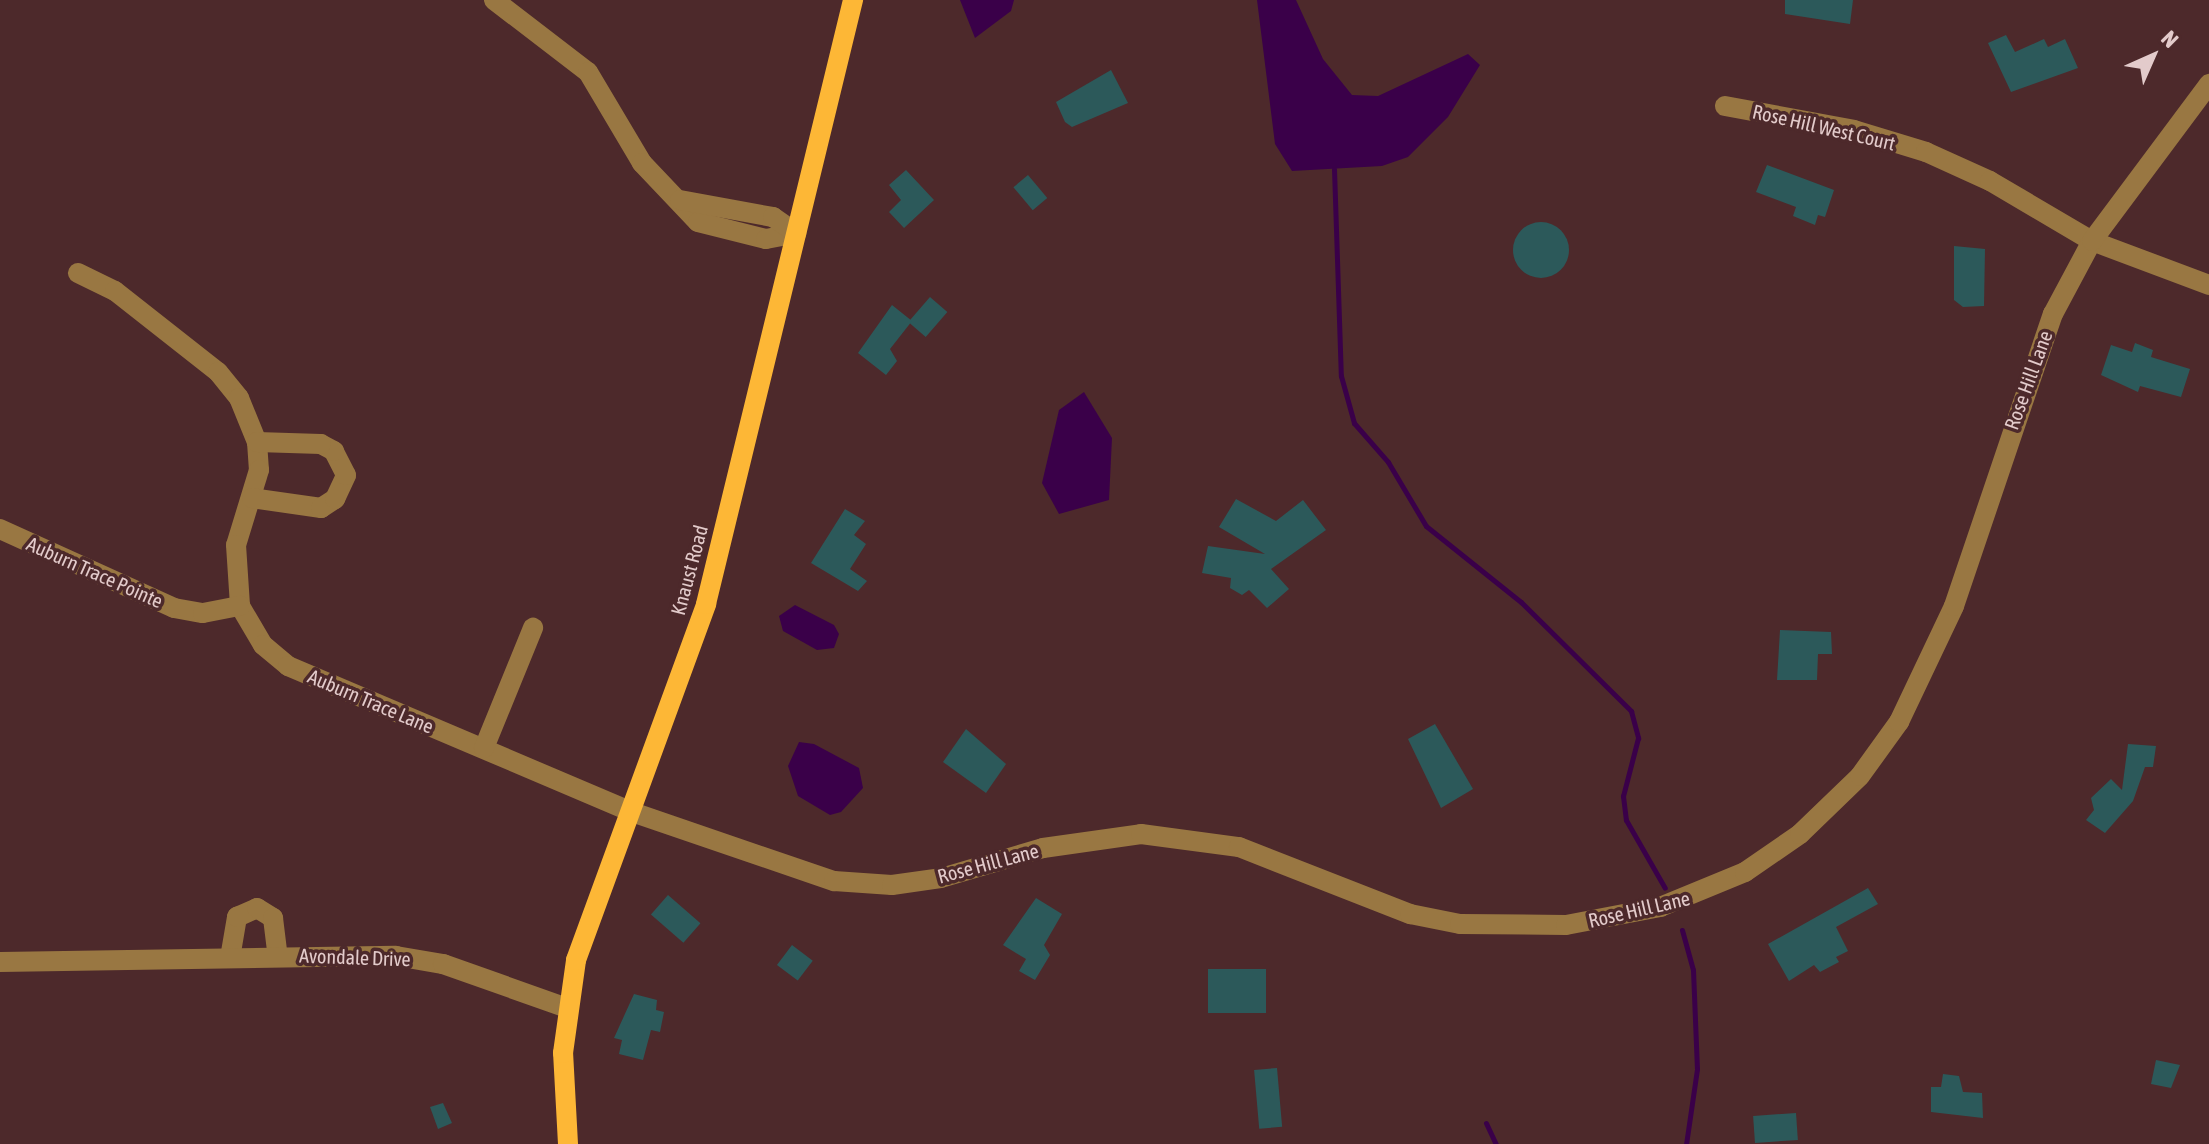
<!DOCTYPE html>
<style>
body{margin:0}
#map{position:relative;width:2209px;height:1144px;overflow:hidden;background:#4d292b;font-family:"Asap Condensed",sans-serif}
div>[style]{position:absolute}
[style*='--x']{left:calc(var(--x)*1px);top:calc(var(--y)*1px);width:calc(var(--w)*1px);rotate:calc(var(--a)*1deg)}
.water>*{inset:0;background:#3a0049}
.stream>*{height:5px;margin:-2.5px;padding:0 2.5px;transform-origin:2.5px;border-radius:2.5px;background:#3a0049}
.building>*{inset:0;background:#2c595a;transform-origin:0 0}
.round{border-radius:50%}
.minor>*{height:20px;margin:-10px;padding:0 10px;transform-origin:10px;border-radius:10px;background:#997742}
.major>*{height:20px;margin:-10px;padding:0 10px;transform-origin:10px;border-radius:10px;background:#fdb736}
span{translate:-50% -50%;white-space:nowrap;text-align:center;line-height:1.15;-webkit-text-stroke:7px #4d292b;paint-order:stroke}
.street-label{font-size:20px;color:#e3cbcb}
.north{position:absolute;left:2113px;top:16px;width:80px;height:80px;-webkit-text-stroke:6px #4d292b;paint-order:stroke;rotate:45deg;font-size:22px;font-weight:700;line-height:32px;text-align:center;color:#e3cbcb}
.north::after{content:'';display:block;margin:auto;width:28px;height:36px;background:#e3cbcb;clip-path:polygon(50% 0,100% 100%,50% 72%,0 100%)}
</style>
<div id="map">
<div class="water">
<i style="clip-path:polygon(960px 0,1014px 0,1011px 11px,975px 38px)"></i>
<i style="clip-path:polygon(1257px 0,1296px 0,1323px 59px,1352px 95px,1378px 96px,1468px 54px,1480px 65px,1448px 117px,1408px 157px,1382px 166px,1292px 171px,1275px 144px)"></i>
<i style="clip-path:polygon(1084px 392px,1112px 438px,1109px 500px,1059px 514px,1042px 483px,1059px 410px)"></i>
<i style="clip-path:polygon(795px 605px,834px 625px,839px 634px,834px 648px,817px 650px,783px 631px,779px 616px)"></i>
<i style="clip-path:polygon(799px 742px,814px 744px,859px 768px,863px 788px,841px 812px,830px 815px,798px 796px,788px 766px)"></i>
</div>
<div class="stream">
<i style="--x:1334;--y:169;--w:207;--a:88.1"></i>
<i style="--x:1341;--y:376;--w:49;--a:74.5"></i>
<i style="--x:1354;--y:423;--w:52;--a:48.9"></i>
<i style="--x:1388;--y:462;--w:74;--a:59.3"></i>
<i style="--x:1426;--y:526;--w:122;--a:38.7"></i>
<i style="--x:1521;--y:602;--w:155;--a:44.7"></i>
<i style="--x:1631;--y:711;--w:28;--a:75"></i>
<i style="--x:1638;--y:738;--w:60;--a:104.5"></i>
<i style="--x:1623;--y:796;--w:24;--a:83"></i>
<i style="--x:1626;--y:820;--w:78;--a:60.2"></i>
<i style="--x:1682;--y:930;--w:41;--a:74.6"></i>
<i style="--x:1693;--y:970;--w:99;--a:87.7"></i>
<i style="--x:1697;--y:1069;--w:76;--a:98.3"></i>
<i style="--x:1486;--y:1123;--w:23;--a:65"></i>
</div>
<div class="building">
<i style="clip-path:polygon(1785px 0,1853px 0,1850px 24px,1785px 14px)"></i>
<i style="clip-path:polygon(2006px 35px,2015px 52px,2044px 39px,2048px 47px,2065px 39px,2078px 68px,2011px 92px,1988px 43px)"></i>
<i style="clip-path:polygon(1111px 70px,1128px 103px,1072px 127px,1065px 122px,1056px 102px)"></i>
<i style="clip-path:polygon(1767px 165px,1834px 190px,1825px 217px,1818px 215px,1815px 225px,1793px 216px,1796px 207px,1756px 192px)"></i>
<i style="clip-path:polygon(906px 170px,934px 200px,904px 228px,889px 212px,901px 200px,889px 185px)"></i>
<i style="left:1028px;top:175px;width:30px;height:19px;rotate:50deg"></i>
<i class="round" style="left:1513px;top:222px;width:56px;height:56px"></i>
<i style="clip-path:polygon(1954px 246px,1985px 249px,1984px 306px,1963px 307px,1954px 300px)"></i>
<i style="left:930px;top:297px;width:23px;height:33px;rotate:41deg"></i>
<i style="clip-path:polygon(892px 305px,912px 321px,890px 349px,897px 361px,886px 375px,858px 353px)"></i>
<i style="clip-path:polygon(2135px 343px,2153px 350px,2151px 357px,2190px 369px,2181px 397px,2140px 386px,2138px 392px,2101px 375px,2111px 345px,2132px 352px)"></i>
<i style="clip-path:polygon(1236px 499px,1276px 521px,1303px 500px,1326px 530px,1271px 569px,1289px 589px,1267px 608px,1249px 590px,1242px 595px,1230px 588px,1231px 578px,1202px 573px,1208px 546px,1265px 554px,1219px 527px)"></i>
<i style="clip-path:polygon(845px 509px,865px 521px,854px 535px,866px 544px,850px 569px,867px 581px,858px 591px,811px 563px)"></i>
<i style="clip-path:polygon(1780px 630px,1831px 632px,1832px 654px,1818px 654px,1817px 680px,1777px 680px)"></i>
<i style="clip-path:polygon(1435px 724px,1473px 789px,1441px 808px,1408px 739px)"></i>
<i style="clip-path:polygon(966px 729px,1006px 764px,986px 793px,943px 762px)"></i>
<i style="clip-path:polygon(2128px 744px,2156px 746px,2153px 767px,2145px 767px,2133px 801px,2105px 833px,2086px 820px,2094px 810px,2091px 798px,2111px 779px,2122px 790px)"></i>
<i style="clip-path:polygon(1868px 888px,1878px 904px,1836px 927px,1848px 951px,1836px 957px,1839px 962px,1820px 972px,1814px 965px,1789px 981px,1768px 944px)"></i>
<i style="left:668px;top:895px;width:43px;height:26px;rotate:41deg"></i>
<i style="clip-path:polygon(1036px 898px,1062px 914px,1044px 945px,1050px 955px,1035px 980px,1019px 971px,1026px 959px,1003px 945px)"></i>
<i style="left:792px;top:945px;width:26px;height:25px;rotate:37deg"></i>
<i style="left:1266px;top:969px;width:44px;height:58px;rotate:90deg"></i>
<i style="clip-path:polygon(634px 994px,657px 1000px,656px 1010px,664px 1012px,660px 1032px,651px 1030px,643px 1060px,619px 1054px,622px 1040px,614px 1038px)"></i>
<i style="clip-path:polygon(2156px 1060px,2180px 1065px,2171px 1088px,2151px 1084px)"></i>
<i style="left:1277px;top:1068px;width:59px;height:23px;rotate:85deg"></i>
<i style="clip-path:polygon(1943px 1074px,1959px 1076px,1963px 1092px,1982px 1093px,1983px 1118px,1931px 1112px,1931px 1087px,1941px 1087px)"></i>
<i style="clip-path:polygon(443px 1103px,452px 1123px,438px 1129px,430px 1107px)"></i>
<i style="left:1796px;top:1113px;width:27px;height:43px;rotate:86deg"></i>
</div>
<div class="minor">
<i style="--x:494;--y:0;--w:118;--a:37.5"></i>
<i style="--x:588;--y:72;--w:106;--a:59.3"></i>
<i style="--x:642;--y:163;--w:81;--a:46.5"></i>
<i style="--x:698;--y:222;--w:70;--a:14"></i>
<i style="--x:766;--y:239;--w:31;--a:-11"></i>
<i style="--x:1725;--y:106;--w:131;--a:10.5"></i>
<i style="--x:1854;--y:130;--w:75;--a:17"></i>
<i style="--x:1926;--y:152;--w:70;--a:24.4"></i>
<i style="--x:1990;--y:181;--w:118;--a:30.5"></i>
<i style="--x:2092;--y:241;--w:125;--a:20.6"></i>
<i style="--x:680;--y:200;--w:95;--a:10.4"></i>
<i style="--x:773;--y:217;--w:28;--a:35"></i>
<i style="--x:78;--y:273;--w:41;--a:25.9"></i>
<i style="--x:115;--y:291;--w:131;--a:38.2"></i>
<i style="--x:218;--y:372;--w:33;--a:51"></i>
<i style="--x:239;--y:398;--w:48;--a:67.8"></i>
<i style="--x:257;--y:442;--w:28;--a:86"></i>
<i style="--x:259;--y:470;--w:78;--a:107"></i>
<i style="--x:236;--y:545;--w:61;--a:86.2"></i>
<i style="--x:240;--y:606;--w:45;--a:59.5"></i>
<i style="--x:263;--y:645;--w:33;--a:40"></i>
<i style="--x:288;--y:666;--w:371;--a:23"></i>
<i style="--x:629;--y:811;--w:217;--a:18.9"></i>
<i style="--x:834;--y:881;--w:58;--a:3.9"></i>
<i style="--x:892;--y:885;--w:49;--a:-8.1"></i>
<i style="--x:941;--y:878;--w:106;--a:-16.4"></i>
<i style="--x:1043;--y:848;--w:99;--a:-8.1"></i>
<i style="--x:1141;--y:834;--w:99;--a:7.6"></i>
<i style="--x:1239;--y:847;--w:184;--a:21.4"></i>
<i style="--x:1410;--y:914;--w:51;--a:11.3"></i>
<i style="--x:1460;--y:924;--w:106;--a:0.5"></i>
<i style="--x:1566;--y:925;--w:96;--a:-10.8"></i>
<i style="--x:1660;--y:907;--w:92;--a:-22.4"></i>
<i style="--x:1745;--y:872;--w:67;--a:-34.6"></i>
<i style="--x:1800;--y:834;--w:83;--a:-44"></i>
<i style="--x:1860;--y:776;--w:67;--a:-54.2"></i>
<i style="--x:1899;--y:722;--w:128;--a:-64.6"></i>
<i style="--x:1954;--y:606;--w:308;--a:-71.3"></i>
<i style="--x:2053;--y:314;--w:83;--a:-61.9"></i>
<i style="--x:2092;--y:241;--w:196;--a:-53.3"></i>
<i style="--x:252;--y:498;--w:70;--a:8.2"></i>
<i style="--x:321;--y:508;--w:17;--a:-33"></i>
<i style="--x:335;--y:499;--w:26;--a:-65"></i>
<i style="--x:346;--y:475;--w:27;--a:-117"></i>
<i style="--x:334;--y:451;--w:15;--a:-152"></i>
<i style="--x:321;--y:444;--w:64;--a:-178.2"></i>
<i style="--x:0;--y:529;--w:191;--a:24.4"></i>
<i style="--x:174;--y:608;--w:29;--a:10"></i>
<i style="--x:203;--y:613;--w:38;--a:-11"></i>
<i style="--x:484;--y:748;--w:130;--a:-67.8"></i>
<i style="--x:230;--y:958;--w:42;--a:-80.3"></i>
<i style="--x:237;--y:917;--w:22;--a:-24"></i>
<i style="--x:257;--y:908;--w:19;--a:32"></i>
<i style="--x:273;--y:918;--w:38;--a:83"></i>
<i style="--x:0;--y:962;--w:396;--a:-0.9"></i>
<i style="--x:396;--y:956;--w:48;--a:9.7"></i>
<i style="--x:443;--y:964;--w:132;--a:19.5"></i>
</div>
<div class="major">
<i style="--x:568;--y:1144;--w:91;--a:-93.1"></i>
<i style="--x:563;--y:1053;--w:94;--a:-82"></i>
<i style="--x:576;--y:960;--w:379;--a:-69.9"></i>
<i style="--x:706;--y:604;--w:622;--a:-76.32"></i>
</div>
<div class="street-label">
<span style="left:1824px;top:127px;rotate:13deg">Rose Hill West Court</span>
<span style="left:2028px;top:380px;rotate:-70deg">Rose Hill Lane</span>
<span style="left:689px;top:570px;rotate:-75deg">Knaust Road</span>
<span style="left:95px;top:572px;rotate:24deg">Auburn Trace Pointe</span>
<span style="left:371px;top:701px;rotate:23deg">Auburn Trace Lane</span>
<span style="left:988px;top:863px;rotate:-15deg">Rose Hill Lane</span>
<span style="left:1639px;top:909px;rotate:-13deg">Rose Hill Lane</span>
<span style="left:355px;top:957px;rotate:2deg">Avondale Drive</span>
</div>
<div class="north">N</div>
</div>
